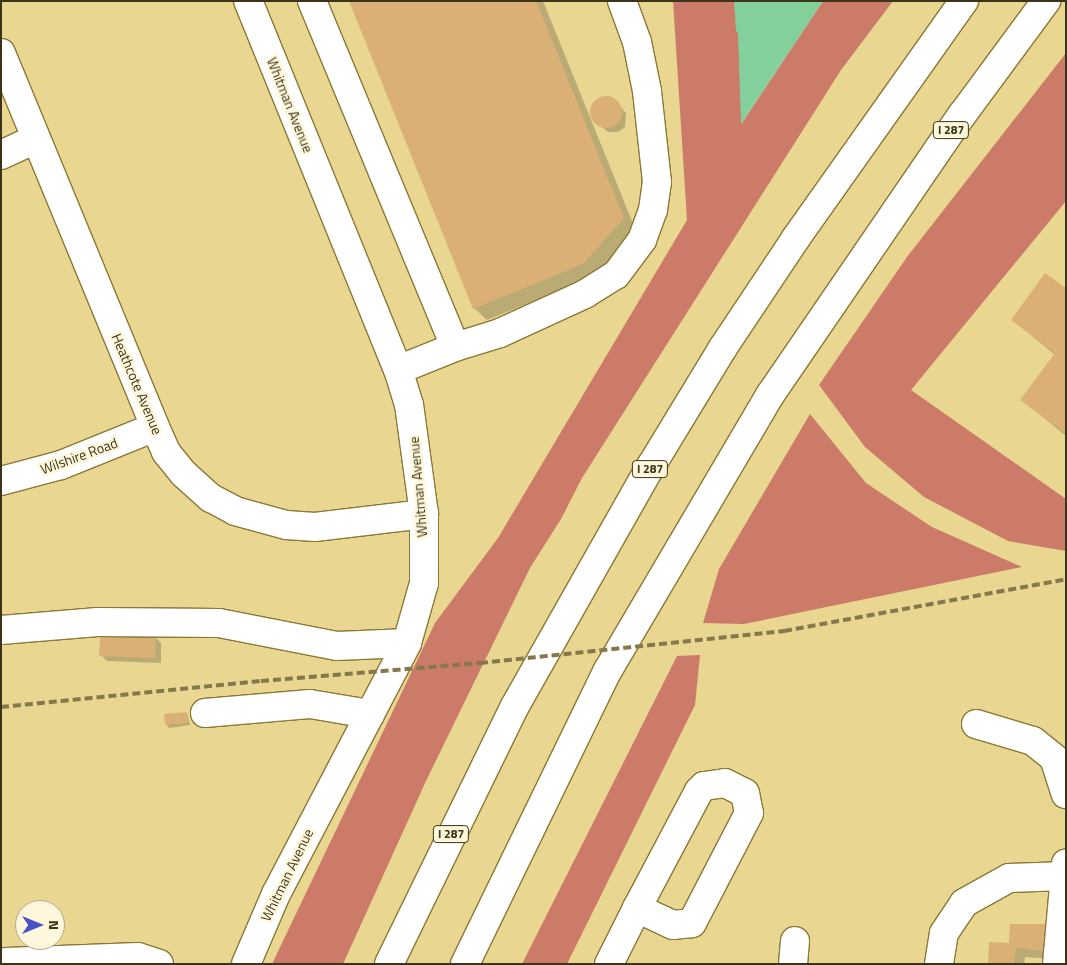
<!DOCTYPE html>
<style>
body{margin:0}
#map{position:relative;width:1067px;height:965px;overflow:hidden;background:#e9d691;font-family:"Titillium Web",sans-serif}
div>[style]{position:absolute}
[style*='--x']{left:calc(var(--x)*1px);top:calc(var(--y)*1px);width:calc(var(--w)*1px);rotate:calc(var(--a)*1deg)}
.forest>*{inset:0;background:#cb7b67}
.water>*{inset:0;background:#83d09d}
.shadow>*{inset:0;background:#0003}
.stream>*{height:6px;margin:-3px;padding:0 3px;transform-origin:3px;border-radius:3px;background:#83d09d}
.building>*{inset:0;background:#dab076;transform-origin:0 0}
.round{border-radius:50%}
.roads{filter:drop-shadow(1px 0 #8a7835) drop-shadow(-1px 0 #8a7835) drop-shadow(0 1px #8a7835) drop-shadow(0 -1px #8a7835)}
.minor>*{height:28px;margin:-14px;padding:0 14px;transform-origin:14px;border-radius:14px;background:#fff}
.highway>*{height:28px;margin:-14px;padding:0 14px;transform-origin:14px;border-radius:14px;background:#fff}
.rail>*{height:4px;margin-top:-2px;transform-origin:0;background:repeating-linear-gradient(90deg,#85784b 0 8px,transparent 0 12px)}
span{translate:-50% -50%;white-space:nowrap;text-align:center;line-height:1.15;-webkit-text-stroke:5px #fef7dc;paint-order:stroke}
.shield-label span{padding:1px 4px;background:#fef7dc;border:1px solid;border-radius:4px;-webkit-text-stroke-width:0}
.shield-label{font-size:12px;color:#3c3418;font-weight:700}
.street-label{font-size:14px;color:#3c3418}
.frame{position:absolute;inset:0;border:2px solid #3c3418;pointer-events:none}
.north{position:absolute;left:15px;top:900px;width:50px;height:50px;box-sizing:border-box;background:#fef7dc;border:1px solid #b0a98e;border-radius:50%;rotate:90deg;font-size:14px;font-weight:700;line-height:20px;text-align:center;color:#3c3418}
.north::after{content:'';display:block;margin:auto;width:18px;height:22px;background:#4953c8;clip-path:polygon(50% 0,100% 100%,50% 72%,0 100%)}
</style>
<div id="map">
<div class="forest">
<i style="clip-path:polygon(673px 1px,737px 1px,742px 123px,823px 1px,893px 1px,841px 70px,582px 478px,561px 519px,530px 568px,426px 781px,343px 964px,272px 964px,435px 623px,498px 538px,687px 220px)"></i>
<i style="clip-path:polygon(1066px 53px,1066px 201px,911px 390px,1066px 499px,1066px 551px,1008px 541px,924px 497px,865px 447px,819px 385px,907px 257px)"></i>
<i style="clip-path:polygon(810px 414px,866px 483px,932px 527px,1022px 567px,744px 624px,703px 623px,719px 569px)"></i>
<i style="clip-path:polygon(700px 655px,695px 705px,567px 964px,522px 964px,677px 656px)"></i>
</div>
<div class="water">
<i style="clip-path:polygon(737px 1px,823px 1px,741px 124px)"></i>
</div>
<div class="shadow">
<i style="clip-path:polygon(350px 1px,543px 1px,636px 231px,595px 276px,487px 320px,474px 308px)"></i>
<i style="clip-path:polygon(601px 98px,614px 100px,626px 113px,625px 127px,618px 132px,608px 132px,593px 119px,594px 104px)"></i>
<i style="clip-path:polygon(1066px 289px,1066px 436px,1022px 400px,1055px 355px,1013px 320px)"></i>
<i style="clip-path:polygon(155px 637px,161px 643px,161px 663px,107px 661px,101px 655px)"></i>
<i style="clip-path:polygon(187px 713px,190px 725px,169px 728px,167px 725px,166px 716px)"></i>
<i style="clip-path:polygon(1046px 925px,1054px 959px,1025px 957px,1024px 964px,989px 964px,1011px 944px)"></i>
</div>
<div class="stream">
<i style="--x:737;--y:1;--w:29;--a:86"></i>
</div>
<div class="building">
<i style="clip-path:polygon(349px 1px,536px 1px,624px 218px,583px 264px,473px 309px)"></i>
<i class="round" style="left:590px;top:96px;width:32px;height:32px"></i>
<i style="clip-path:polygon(1045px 273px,1066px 288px,1066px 434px,1020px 400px,1055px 353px,1011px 320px)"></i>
<i style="left:100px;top:634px;width:56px;height:22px;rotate:2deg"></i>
<i style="left:187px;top:712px;width:11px;height:23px;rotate:85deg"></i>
<i style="clip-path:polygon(1010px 924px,1047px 924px,1045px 951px,1016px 948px,1014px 964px,988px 964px,989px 942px,1009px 943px)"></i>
</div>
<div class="roads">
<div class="minor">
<i style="--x:312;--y:1;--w:374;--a:67.5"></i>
<i style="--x:455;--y:347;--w:61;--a:158"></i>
<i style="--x:1;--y:53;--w:404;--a:67.6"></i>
<i style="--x:155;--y:427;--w:27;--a:66"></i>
<i style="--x:166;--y:452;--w:28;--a:51"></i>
<i style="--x:184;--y:474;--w:36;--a:42"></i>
<i style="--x:211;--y:498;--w:27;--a:28"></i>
<i style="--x:235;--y:511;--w:53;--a:15.4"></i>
<i style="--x:286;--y:525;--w:29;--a:4"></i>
<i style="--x:315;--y:527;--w:110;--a:-6.8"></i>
<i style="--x:1;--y:155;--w:38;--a:-25"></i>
<i style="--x:455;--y:347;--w:47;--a:-17.3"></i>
<i style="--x:500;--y:333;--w:94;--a:-24.6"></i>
<i style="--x:585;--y:294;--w:36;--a:-32"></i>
<i style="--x:616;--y:275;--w:44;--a:-53.4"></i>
<i style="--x:642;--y:240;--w:32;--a:-70"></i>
<i style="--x:653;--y:210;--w:28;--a:-82"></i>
<i style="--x:657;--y:182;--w:92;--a:-96.3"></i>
<i style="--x:647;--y:91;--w:50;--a:-101.5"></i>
<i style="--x:637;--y:42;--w:44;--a:-110.1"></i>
<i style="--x:1;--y:481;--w:62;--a:-14.9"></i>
<i style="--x:61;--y:465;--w:101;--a:-22"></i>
<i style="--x:1;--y:630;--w:97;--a:-4.7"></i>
<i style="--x:98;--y:622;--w:121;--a:0.5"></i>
<i style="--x:219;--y:623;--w:120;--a:11"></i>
<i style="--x:337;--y:646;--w:70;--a:-2.5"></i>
<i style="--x:205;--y:713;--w:105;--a:-4.9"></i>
<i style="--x:310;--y:704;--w:61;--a:9.5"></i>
<i style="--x:976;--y:724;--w:59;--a:16.6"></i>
<i style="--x:1033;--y:741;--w:27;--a:39"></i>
<i style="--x:1054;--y:758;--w:38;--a:72"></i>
<i style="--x:6;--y:962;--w:132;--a:-2.2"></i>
<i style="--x:138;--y:957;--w:22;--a:18"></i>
<i style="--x:246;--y:964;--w:76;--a:-66.8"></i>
<i style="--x:276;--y:894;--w:283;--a:-62.4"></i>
<i style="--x:407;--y:643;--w:62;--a:-74.2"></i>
<i style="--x:424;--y:583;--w:69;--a:-90"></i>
<i style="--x:424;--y:514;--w:110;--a:-97.8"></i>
<i style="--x:409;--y:405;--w:37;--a:-107"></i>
<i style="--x:398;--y:370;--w:398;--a:-112.1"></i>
<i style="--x:609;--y:964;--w:63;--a:-63.4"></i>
<i style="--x:637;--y:908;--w:132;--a:-62.1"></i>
<i style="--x:699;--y:791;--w:7;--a:-45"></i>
<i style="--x:704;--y:786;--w:21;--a:-8"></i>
<i style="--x:725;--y:783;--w:22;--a:27"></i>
<i style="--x:745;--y:793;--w:20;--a:79"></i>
<i style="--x:749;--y:813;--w:124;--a:117.4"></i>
<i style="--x:692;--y:923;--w:19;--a:174"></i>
<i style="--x:673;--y:925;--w:40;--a:-155"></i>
<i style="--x:793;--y:964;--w:23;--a:-85"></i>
<i style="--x:939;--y:964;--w:31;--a:-81"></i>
<i style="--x:944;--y:933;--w:36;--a:-56"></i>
<i style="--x:964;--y:903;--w:51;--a:-29.1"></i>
<i style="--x:1009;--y:878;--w:57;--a:-2"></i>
<i style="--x:1057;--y:964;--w:101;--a:-84.9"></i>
</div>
<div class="highway">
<i style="--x:389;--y:964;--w:287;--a:-64"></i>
<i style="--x:515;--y:706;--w:276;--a:-60.5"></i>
<i style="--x:651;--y:466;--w:137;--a:-58.7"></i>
<i style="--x:722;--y:349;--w:133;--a:-56.3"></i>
<i style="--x:796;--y:238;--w:291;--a:-54.7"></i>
<i style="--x:465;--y:964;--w:327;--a:-64.1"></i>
<i style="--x:608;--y:670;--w:319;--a:-59.5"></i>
<i style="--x:770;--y:395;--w:340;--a:-55.6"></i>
<i style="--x:962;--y:115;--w:142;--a:-53.6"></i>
</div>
</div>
<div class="rail">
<i style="--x:1;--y:707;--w:261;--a:-5.7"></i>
<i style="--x:261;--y:681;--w:220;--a:-4.7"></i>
<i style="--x:480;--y:663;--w:306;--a:-6"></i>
<i style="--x:784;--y:631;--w:287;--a:-10.4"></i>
</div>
<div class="shield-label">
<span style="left:951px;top:130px">I 287</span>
<span style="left:650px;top:469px">I 287</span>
<span style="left:451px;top:834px">I 287</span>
</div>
<div class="street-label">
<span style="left:290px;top:105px;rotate:68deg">Whitman Avenue</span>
<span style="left:137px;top:384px;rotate:67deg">Heathcote Avenue</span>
<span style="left:79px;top:456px;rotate:-20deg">Wilshire Road</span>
<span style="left:418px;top:487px;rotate:-95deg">Whitman Avenue</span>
<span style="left:287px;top:875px;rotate:-64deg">Whitman Avenue</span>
</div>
<div class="frame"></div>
<div class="north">N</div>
</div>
